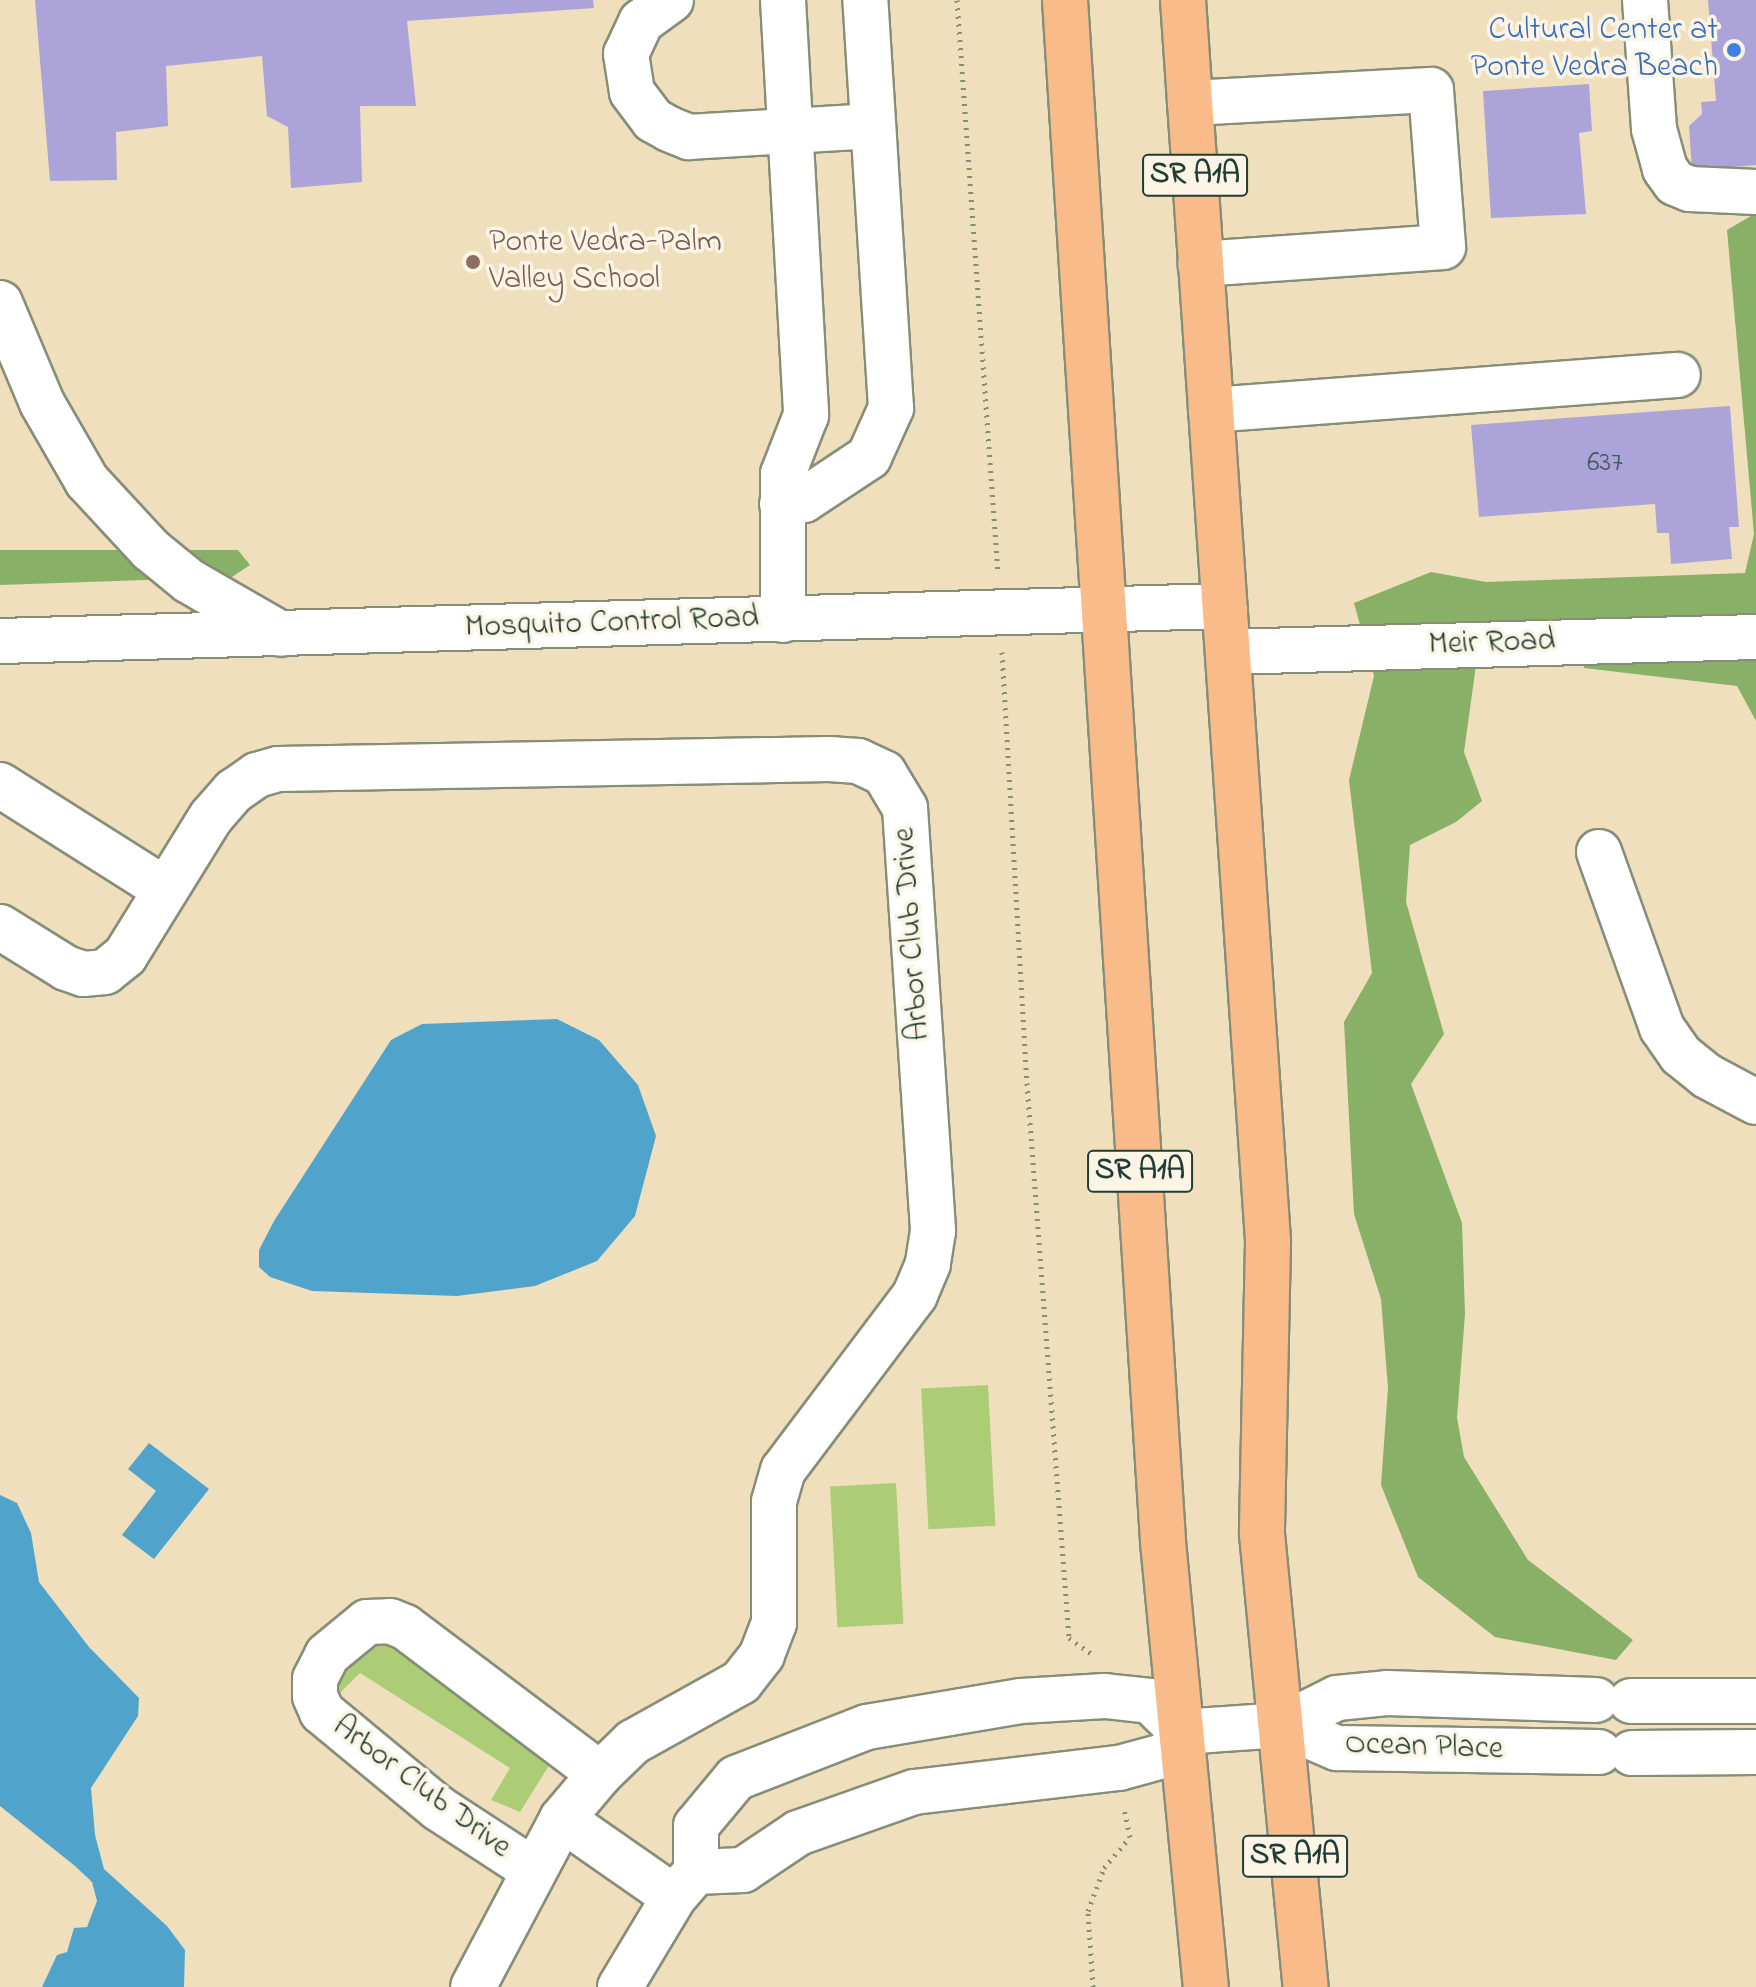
<!DOCTYPE html>
<style>
body{margin:0}
#map{position:relative;width:1756px;height:1987px;overflow:hidden;background:#efdfbd;font-family:"Indie Flower",sans-serif}
div>[style]{position:absolute}
[style*='--x']{left:calc(var(--x)*1px);top:calc(var(--y)*1px);width:calc(var(--w)*1px);rotate:calc(var(--a)*1deg)}
.green>*{inset:0;background:#accd76;transform-origin:0 0}
.forest>*{inset:0;background:#89b067}
.water>*{inset:0;background:#50a4cb}
.building>*{inset:0;background:#aca3d8}
.path>*{height:5px;margin-top:-2.5px;transform-origin:0;background:repeating-linear-gradient(90deg,#878e78 0 2px,transparent 0 8px)}
.roads{filter:drop-shadow(2px 0 #878e78) drop-shadow(-2px 0 #878e78) drop-shadow(0 2px #878e78) drop-shadow(0 -2px #878e78)}
.minor>*{height:44px;margin:-22px;padding:0 22px;transform-origin:22px;border-radius:22px;background:#fff}
.major>*{height:44px;margin:-22px;padding:0 22px;transform-origin:22px;border-radius:22px;background:#fabb8b}
.dots>*{width:22px;height:22px;translate:-50% -50%;box-sizing:border-box;border:4px solid #fcf5e5;border-radius:50%}
span{translate:-50% -50%;white-space:nowrap;text-align:center;line-height:1.15;-webkit-text-stroke:7px #fcf5e5;paint-order:stroke}
.number-label{font-size:28px;color:#42565d}
.number-label span{-webkit-text-stroke-width:0}
.shield-label span{padding:2px 6px;background:#fcf5e5;border:2px solid;border-radius:6px;-webkit-text-stroke-width:0}
.shield-label{font-size:30px;color:#1f3d34;font-weight:700}
.shop-label{font-size:32px;color:#366cbe}
.right{translate:-100% -50%;text-align:right}
.education-label{font-size:32px;color:#785e54}
.left{translate:0 -50%;text-align:left}
.street-label{font-size:32px;color:#1f3d34}
</style>
<div id="map">
<div class="green">
<i style="left:988px;top:1385px;width:141px;height:67px;rotate:87deg"></i>
<i style="left:896px;top:1483px;width:141px;height:66px;rotate:87deg"></i>
<i style="clip-path:polygon(372px 1628px,555px 1756px,520px 1812px,491px 1800px,510px 1768px,360px 1673px,339px 1694px,330px 1689px)"></i>
</div>
<div class="forest">
<i style="clip-path:polygon(1756px 213px,1756px 721px,1737px 686px,1584px 668px,1585px 627px,1481px 629px,1464px 752px,1482px 801px,1456px 822px,1410px 845px,1406px 902px,1444px 1034px,1411px 1084px,1462px 1223px,1465px 1314px,1457px 1418px,1464px 1457px,1528px 1560px,1633px 1640px,1616px 1660px,1495px 1637px,1418px 1577px,1381px 1485px,1388px 1388px,1381px 1299px,1354px 1214px,1344px 1022px,1372px 973px,1349px 780px,1374px 676px,1354px 603px,1431px 572px,1486px 582px,1745px 573px,1754px 534px,1727px 230px)"></i>
<i style="clip-path:polygon(0 550px,238px 550px,250px 565px,232px 577px,0 585px)"></i>
</div>
<div class="water">
<i style="clip-path:polygon(557px 1019px,599px 1040px,638px 1085px,656px 1136px,635px 1216px,597px 1261px,535px 1286px,457px 1296px,312px 1291px,270px 1277px,259px 1267px,259px 1250px,274px 1221px,391px 1040px,422px 1024px)"></i>
<i style="clip-path:polygon(149px 1443px,209px 1489px,154px 1559px,122px 1535px,156px 1491px,128px 1469px)"></i>
<i style="clip-path:polygon(0 1495px,17px 1503px,31px 1533px,39px 1582px,89px 1647px,139px 1698px,138px 1716px,91px 1788px,95px 1835px,104px 1869px,167px 1926px,185px 1950px,184px 1987px,42px 1987px,57px 1955px,67px 1952px,74px 1928px,87px 1927px,97px 1901px,92px 1882px,75px 1866px,0 1806px)"></i>
</div>
<div class="building">
<i style="clip-path:polygon(35px 0,593px 0,594px 8px,407px 21px,416px 106px,360px 106px,362px 182px,291px 188px,288px 127px,267px 116px,262px 56px,166px 66px,168px 126px,116px 132px,117px 180px,50px 181px)"></i>
<i style="clip-path:polygon(1708px 0,1756px 0,1756px 165px,1692px 171px,1689px 126px,1702px 114px,1701px 102px,1716px 101px)"></i>
<i style="clip-path:polygon(1589px 84px,1592px 131px,1579px 133px,1586px 214px,1491px 218px,1483px 91px)"></i>
<i style="clip-path:polygon(1730px 406px,1739px 527px,1729px 527px,1732px 559px,1671px 564px,1669px 533px,1657px 533px,1655px 504px,1479px 517px,1471px 425px)"></i>
</div>
<div class="path">
<i style="--x:957;--y:0;--w:575;--a:85.91"></i>
<i style="--x:1002;--y:652;--w:432;--a:86.7"></i>
<i style="--x:1027;--y:1083;--w:557;--a:85.67"></i>
<i style="--x:1069;--y:1638;--w:29;--a:35"></i>
<i style="--x:1093;--y:1987;--w:76;--a:-93.8"></i>
<i style="--x:1088;--y:1911;--w:46;--a:-69.6"></i>
<i style="--x:1104;--y:1868;--w:40;--a:-50"></i>
<i style="--x:1130;--y:1837;--w:29;--a:-102"></i>
</div>
<div class="roads">
<div class="minor">
<i style="--x:671;--y:0;--w:37;--a:144"></i>
<i style="--x:641;--y:22;--w:35;--a:115"></i>
<i style="--x:626;--y:54;--w:38;--a:81"></i>
<i style="--x:632;--y:92;--w:35;--a:53"></i>
<i style="--x:653;--y:120;--w:18;--a:29"></i>
<i style="--x:669;--y:129;--w:22;--a:22"></i>
<i style="--x:689;--y:137;--w:184;--a:-3.4"></i>
<i style="--x:783;--y:0;--w:416;--a:86.8"></i>
<i style="--x:806;--y:415;--w:63;--a:111.3"></i>
<i style="--x:783;--y:474;--w:146;--a:90"></i>
<i style="--x:1645;--y:0;--w:129;--a:86"></i>
<i style="--x:1654;--y:129;--w:41;--a:74.6"></i>
<i style="--x:1665;--y:169;--w:17;--a:54"></i>
<i style="--x:1675;--y:183;--w:16;--a:22"></i>
<i style="--x:1690;--y:189;--w:66;--a:2.6"></i>
<i style="--x:1190;--y:103;--w:241;--a:-3.1"></i>
<i style="--x:1431;--y:90;--w:157;--a:85.6"></i>
<i style="--x:1443;--y:247;--w:243;--a:176"></i>
<i style="--x:0;--y:303;--w:108;--a:67.2"></i>
<i style="--x:42;--y:403;--w:90;--a:60"></i>
<i style="--x:87;--y:481;--w:94;--a:47.2"></i>
<i style="--x:151;--y:550;--w:49;--a:39.2"></i>
<i style="--x:189;--y:581;--w:106;--a:29.9"></i>
<i style="--x:1211;--y:410;--w:468;--a:-4.3"></i>
<i style="--x:782;--y:504;--w:22;--a:-10"></i>
<i style="--x:804;--y:500;--w:78;--a:-33.5"></i>
<i style="--x:869;--y:457;--w:54;--a:-65.8"></i>
<i style="--x:891;--y:408;--w:409;--a:-93.6"></i>
<i style="--x:0;--y:641;--w:1225;--a:-1.64"></i>
<i style="--x:1228;--y:652;--w:528;--a:-1.63"></i>
<i style="--x:0;--y:785;--w:196;--a:32.3"></i>
<i style="--x:1599;--y:852;--w:187;--a:70.3"></i>
<i style="--x:1662;--y:1028;--w:33;--a:55"></i>
<i style="--x:1681;--y:1055;--w:33;--a:39"></i>
<i style="--x:1707;--y:1076;--w:55;--a:28"></i>
<i style="--x:0;--y:927;--w:78;--a:31.8"></i>
<i style="--x:66;--y:968;--w:18;--a:19"></i>
<i style="--x:83;--y:974;--w:22;--a:-5"></i>
<i style="--x:105;--y:972;--w:26;--a:-39"></i>
<i style="--x:125;--y:956;--w:163;--a:-58.3"></i>
<i style="--x:211;--y:817;--w:35;--a:-49"></i>
<i style="--x:234;--y:791;--w:28;--a:-35"></i>
<i style="--x:257;--y:775;--w:22;--a:-16"></i>
<i style="--x:278;--y:769;--w:551;--a:-1.04"></i>
<i style="--x:829;--y:759;--w:29;--a:4"></i>
<i style="--x:858;--y:761;--w:29;--a:25"></i>
<i style="--x:884;--y:773;--w:41;--a:59"></i>
<i style="--x:905;--y:808;--w:424;--a:86.2"></i>
<i style="--x:933;--y:1231;--w:33;--a:99"></i>
<i style="--x:928;--y:1264;--w:34;--a:113"></i>
<i style="--x:915;--y:1295;--w:219;--a:127"></i>
<i style="--x:783;--y:1470;--w:33;--a:106"></i>
<i style="--x:774;--y:1502;--w:121;--a:90"></i>
<i style="--x:774;--y:1623;--w:34;--a:111"></i>
<i style="--x:762;--y:1655;--w:34;--a:128"></i>
<i style="--x:741;--y:1682;--w:124;--a:150.9"></i>
<i style="--x:633;--y:1742;--w:46;--a:135.9"></i>
<i style="--x:600;--y:1774;--w:59;--a:130.2"></i>
<i style="--x:562;--y:1819;--w:190;--a:117.9"></i>
<i style="--x:1631;--y:1701;--w:125;--a:0"></i>
<i style="--x:1283;--y:1725;--w:59;--a:23.1"></i>
<i style="--x:1337;--y:1748;--w:262;--a:0.9"></i>
<i style="--x:1632;--y:1753;--w:124;--a:-0.5"></i>
<i style="--x:562;--y:1819;--w:136;--a:34.9"></i>
<i style="--x:533;--y:1870;--w:113;--a:-146.9"></i>
<i style="--x:438;--y:1808;--w:151;--a:-140.4"></i>
<i style="--x:322;--y:1712;--w:17;--a:-114"></i>
<i style="--x:315;--y:1696;--w:17;--a:-90"></i>
<i style="--x:315;--y:1679;--w:27;--a:-63"></i>
<i style="--x:327;--y:1655;--w:52;--a:-39.5"></i>
<i style="--x:367;--y:1622;--w:23;--a:-2"></i>
<i style="--x:390;--y:1621;--w:16;--a:22"></i>
<i style="--x:405;--y:1627;--w:244;--a:37"></i>
<i style="--x:696;--y:1872;--w:47;--a:-2.4"></i>
<i style="--x:743;--y:1870;--w:66;--a:-33.9"></i>
<i style="--x:798;--y:1833;--w:123;--a:-19.5"></i>
<i style="--x:914;--y:1792;--w:206;--a:-6.7"></i>
<i style="--x:1119;--y:1768;--w:50;--a:-15.2"></i>
<i style="--x:1167;--y:1755;--w:27;--a:-57"></i>
<i style="--x:620;--y:1987;--w:105;--a:-59"></i>
<i style="--x:674;--y:1897;--w:33;--a:-49"></i>
<i style="--x:696;--y:1872;--w:46;--a:-90"></i>
<i style="--x:696;--y:1826;--w:62;--a:-50.2"></i>
<i style="--x:736;--y:1778;--w:141;--a:-21.3"></i>
<i style="--x:867;--y:1727;--w:156;--a:-9.6"></i>
<i style="--x:1021;--y:1701;--w:84;--a:-3.4"></i>
<i style="--x:1105;--y:1696;--w:45;--a:6.3"></i>
<i style="--x:1150;--y:1701;--w:45;--a:44.1"></i>
<i style="--x:1182;--y:1732;--w:101;--a:-4"></i>
<i style="--x:1283;--y:1725;--w:60;--a:-26.6"></i>
<i style="--x:1337;--y:1698;--w:50;--a:-5.7"></i>
<i style="--x:1387;--y:1693;--w:209;--a:1.9"></i>
</div>
<div class="major">
<i style="--x:1065;--y:0;--w:1545;--a:86.36"></i>
<i style="--x:1163;--y:1542;--w:447;--a:84.5"></i>
<i style="--x:1183;--y:0;--w:1245;--a:86.08"></i>
<i style="--x:1268;--y:1242;--w:292;--a:91.2"></i>
<i style="--x:1262;--y:1534;--w:455;--a:84.5"></i>
</div>
</div>
<div class="dots">
<i style="left:1734px;top:50px;background:#3f7fe0"></i>
<i style="left:473px;top:262px;background:#8d6e63"></i>
</div>
<div class="number-label">
<span style="left:1605px;top:464px">637</span>
</div>
<div class="shield-label">
<span style="left:1195px;top:175px">SR A1A</span>
<span style="left:1140px;top:1171px">SR A1A</span>
<span style="left:1295px;top:1856px">SR A1A</span>
</div>
<div class="shop-label">
<span class="right" style="left:1718px;top:50px">Cultural Center at<br>Ponte Vedra Beach</span>
</div>
<div class="education-label">
<span class="left" style="left:489px;top:262px">Ponte Vedra-Palm<br>Valley School</span>
</div>
<div class="street-label">
<span style="left:612px;top:624px;rotate:-2deg">Mosquito Control Road</span>
<span style="left:1492px;top:644px;rotate:-2deg">Meir Road</span>
<span style="left:913px;top:934px;rotate:-94deg">Arbor Club Drive</span>
<span style="left:1424px;top:1748px;rotate:2deg">Ocean Place</span>
<span style="left:421px;top:1788px;rotate:37deg">Arbor Club Drive</span>
</div>
</div>
